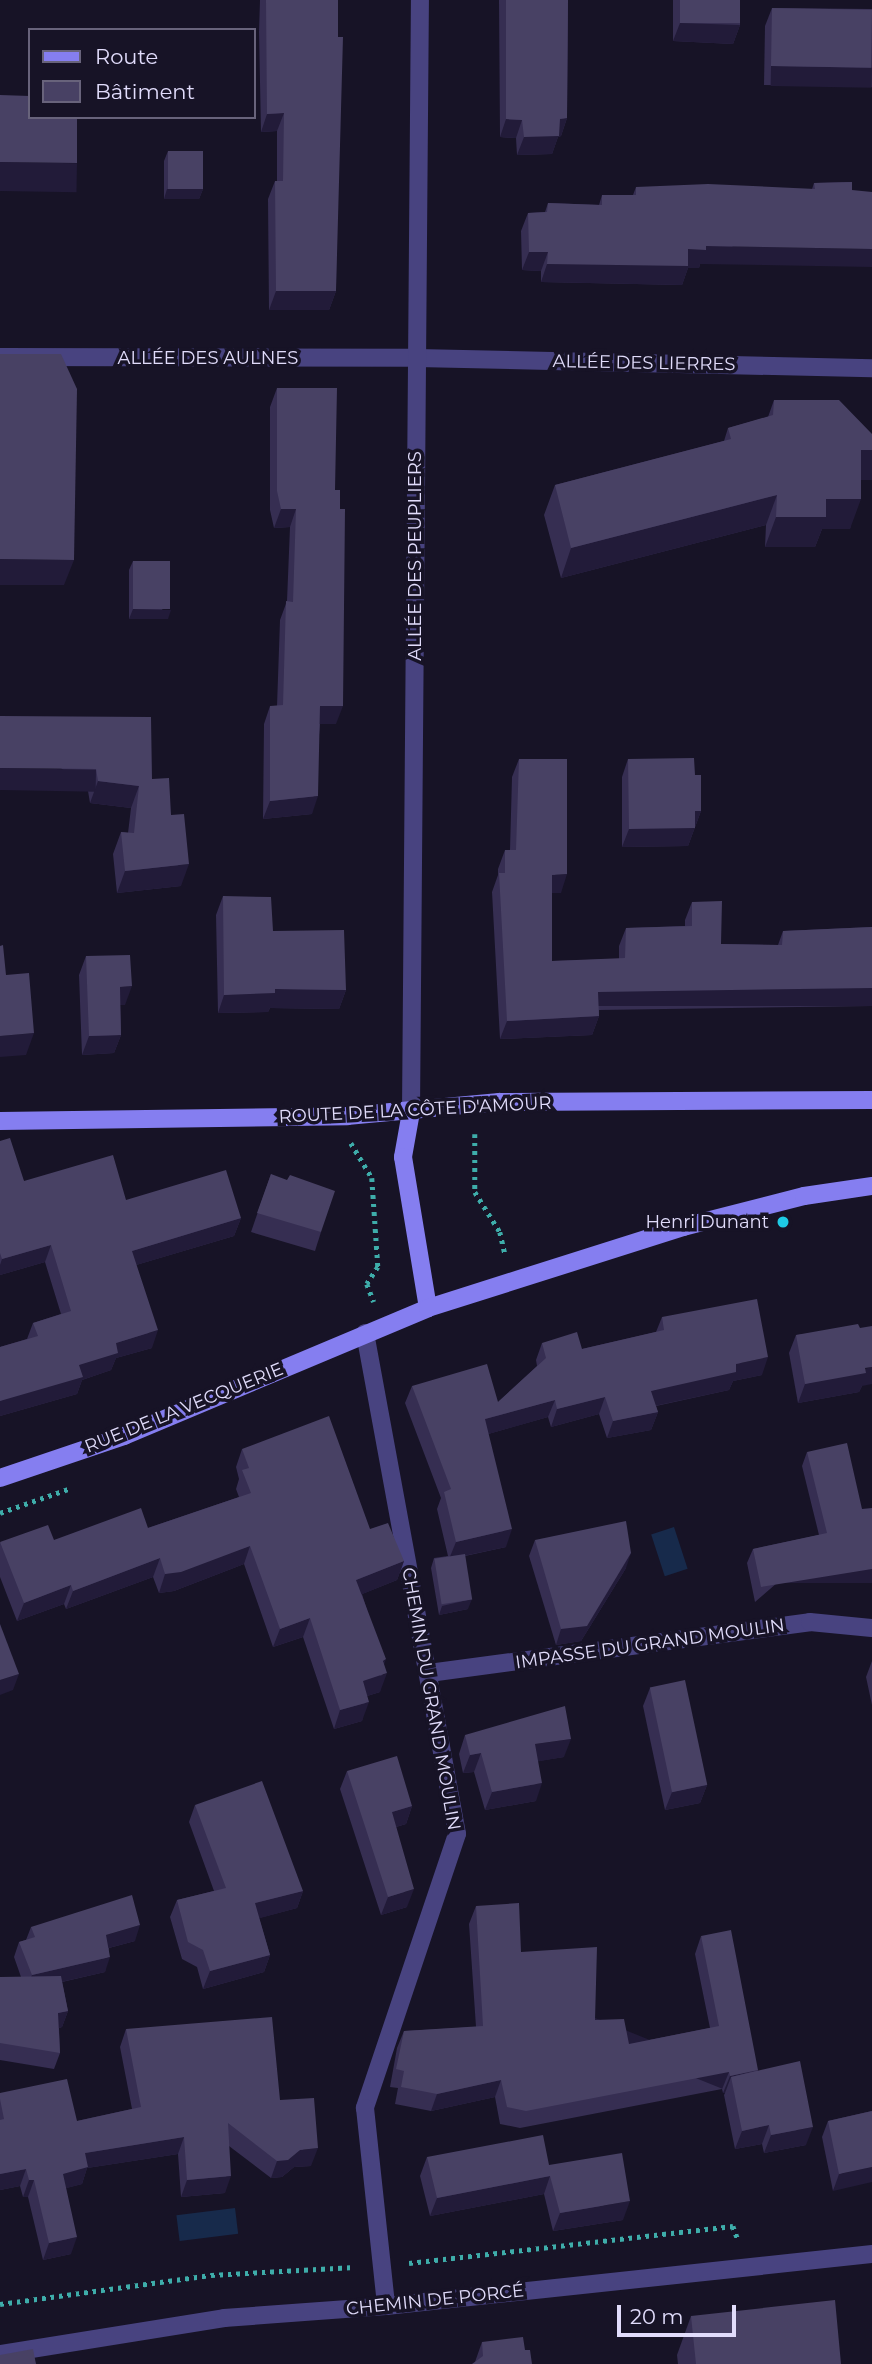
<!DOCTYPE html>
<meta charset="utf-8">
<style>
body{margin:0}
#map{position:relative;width:872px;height:2364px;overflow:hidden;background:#171326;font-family:Montserrat,sans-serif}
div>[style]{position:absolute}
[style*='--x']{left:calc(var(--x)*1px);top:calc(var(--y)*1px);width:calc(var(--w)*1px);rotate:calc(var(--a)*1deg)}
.water>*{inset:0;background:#172a4b;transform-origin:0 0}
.path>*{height:4.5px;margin-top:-2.25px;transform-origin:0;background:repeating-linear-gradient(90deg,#3eadaa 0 3.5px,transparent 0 8.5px)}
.street>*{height:18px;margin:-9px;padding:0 9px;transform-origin:9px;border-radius:9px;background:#484380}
.secondary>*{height:18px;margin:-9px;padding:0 9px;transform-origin:9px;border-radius:9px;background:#857ef0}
.wall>*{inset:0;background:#362e52}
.shaded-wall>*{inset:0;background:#221b39;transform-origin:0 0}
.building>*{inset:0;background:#484164;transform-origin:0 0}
.dots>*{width:19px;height:19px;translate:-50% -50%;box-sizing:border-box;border:4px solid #171326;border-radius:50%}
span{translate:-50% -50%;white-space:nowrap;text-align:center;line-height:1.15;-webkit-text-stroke:7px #171326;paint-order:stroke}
.street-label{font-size:18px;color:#e1dcfb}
.poi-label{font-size:18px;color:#e1dcfb}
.right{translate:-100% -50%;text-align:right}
.legend{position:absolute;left:28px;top:28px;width:228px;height:91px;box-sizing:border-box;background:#171326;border:2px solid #68637b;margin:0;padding:9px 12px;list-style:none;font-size:21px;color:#e1dcfb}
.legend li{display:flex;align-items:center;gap:14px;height:35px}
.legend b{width:35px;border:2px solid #68637b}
.scale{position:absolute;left:617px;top:2305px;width:119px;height:32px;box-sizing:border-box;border:4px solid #e1dcfb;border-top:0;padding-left:9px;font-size:21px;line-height:24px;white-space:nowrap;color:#e1dcfb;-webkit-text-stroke:5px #171326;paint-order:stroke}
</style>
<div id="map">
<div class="water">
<i style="left:674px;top:1527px;width:44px;height:24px;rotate:72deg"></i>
<i style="left:235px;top:2208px;width:26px;height:59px;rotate:83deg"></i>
</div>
<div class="path">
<i style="--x:475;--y:1134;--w:58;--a:90"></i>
<i style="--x:475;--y:1192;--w:47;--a:58"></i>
<i style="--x:500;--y:1232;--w:22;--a:77"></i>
<i style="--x:351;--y:1143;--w:41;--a:59"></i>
<i style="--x:372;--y:1178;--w:89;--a:86.1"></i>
<i style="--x:378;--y:1267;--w:20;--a:123"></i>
<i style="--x:367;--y:1284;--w:19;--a:69"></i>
<i style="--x:0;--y:1513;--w:72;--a:-19.4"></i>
<i style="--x:409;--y:2263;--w:326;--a:-6.5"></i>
<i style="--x:733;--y:2226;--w:15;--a:70"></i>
<i style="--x:0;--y:2304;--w:213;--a:-7.8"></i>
<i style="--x:211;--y:2275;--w:144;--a:-3.2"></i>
</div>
<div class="street">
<i style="--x:0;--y:357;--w:417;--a:0.1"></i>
<i style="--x:417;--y:358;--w:455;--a:1.3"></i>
<i style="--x:411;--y:1112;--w:1112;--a:-89.54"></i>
<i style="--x:365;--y:1333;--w:509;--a:79.59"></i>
<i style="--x:457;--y:1834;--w:289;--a:108.6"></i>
<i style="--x:365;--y:2108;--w:199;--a:83.9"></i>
<i style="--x:429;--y:1673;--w:384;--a:-7.6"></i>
<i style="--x:810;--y:1622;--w:62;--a:5.5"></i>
<i style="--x:0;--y:2354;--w:227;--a:-9.1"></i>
<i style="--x:224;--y:2318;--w:162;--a:-4.2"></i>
<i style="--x:386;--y:2306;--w:489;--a:-6.1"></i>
</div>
<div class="secondary">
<i style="--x:411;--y:1112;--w:46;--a:100.1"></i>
<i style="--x:403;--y:1157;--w:153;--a:80.6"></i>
<i style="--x:0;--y:1121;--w:347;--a:-0.8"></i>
<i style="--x:347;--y:1116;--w:153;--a:-5.3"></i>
<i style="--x:499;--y:1102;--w:373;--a:-0.3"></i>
<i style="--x:0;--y:1478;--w:131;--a:-18.7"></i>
<i style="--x:124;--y:1436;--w:330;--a:-22.8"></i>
<i style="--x:428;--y:1308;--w:268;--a:-17.6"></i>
<i style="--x:683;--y:1227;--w:125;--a:-14.4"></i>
<i style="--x:804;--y:1196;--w:69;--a:-8.4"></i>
</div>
<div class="wall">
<i style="clip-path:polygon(260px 0,338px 0,336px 291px,329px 310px,269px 310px,268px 199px,275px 181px,277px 181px,277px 131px,261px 132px,259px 32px)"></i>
<i style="clip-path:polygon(499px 0,568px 0,567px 118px,561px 136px,558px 137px,552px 154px,517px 155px,516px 138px,500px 137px)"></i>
<i style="clip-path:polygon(673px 0,740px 0,740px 25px,733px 44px,673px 41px)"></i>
<i style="clip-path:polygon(772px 8px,872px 9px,872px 87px,764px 85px,765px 26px)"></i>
<i style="clip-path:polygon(168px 151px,203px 189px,199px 199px,164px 199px,164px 161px)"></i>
<i style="clip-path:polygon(852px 182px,700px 264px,699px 268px,688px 268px,682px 285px,541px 282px,541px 271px,522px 270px,521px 231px,528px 213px,545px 212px,548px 203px,599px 205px,602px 195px,633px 195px,636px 187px,812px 189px,814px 183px)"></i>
<i style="clip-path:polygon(277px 388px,335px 490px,336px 724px,320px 724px,312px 814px,263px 819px,264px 724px,270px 706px,277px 706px,280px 620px,287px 601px,290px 527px,274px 528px,270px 510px,270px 407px)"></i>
<i style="clip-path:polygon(774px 400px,861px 480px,850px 529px,822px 529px,815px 547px,765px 547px,766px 525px,561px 578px,544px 515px,555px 485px,724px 441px,728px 428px,768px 417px)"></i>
<i style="clip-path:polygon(133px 561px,168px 619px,129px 619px,129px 570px)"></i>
<i style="clip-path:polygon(0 716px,152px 779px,171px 815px,181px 886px,117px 893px,113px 854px,121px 832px,128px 833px,131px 808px,90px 803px,88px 791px)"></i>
<i style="clip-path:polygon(519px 759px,561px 893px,552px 893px,552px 961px,619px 959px,619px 946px,626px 928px,685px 926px,685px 920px,692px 902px,721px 944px,778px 945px,783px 931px,872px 927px,872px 1006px,599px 1010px,599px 1016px,592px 1035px,500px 1039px,492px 892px,498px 875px,498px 869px,505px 850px,510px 850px,512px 777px)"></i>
<i style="clip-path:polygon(628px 759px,701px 811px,688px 846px,622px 847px,622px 777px)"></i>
<i style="clip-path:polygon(223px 896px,273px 931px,346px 990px,339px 1009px,270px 1008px,268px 1012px,218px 1013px,216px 915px)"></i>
<i style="clip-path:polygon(86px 956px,125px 1005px,120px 1005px,121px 1035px,114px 1053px,82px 1055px,79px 975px)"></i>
<i style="clip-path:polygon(0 1141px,24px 1181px,126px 1200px,241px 1218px,234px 1236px,136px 1265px,152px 1348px,116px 1358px,111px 1370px,82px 1380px,77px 1394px,0 1416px,0 1347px,27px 1339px,33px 1323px,61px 1314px,45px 1262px,0 1275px)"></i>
<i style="clip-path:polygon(271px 1174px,321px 1232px,315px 1251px,251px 1232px)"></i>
<i style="clip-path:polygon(662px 1317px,762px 1375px,733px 1381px,729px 1390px,656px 1406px,658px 1412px,651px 1430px,607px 1438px,599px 1414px,551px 1427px,548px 1417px,488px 1434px,506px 1547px,465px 1556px,468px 1609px,439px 1615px,431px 1568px,434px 1558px,448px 1556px,437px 1509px,441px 1498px,405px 1403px,412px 1386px,498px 1402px,537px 1366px,536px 1360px,542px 1343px,582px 1349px,656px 1332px)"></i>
<i style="clip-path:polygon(860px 1328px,862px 1386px,859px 1392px,798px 1403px,789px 1353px,796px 1335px)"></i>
<i style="clip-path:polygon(242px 1449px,370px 1529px,404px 1561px,397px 1580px,362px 1594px,384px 1665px,380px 1692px,367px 1696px,362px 1721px,334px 1729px,303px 1637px,273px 1647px,244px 1564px,174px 1591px,159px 1593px,153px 1577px,66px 1609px,64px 1604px,17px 1621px,0 1577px,0 1543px,54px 1540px,148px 1528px,239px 1497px,236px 1489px,239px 1479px,236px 1467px)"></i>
<i style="clip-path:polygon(807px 1452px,862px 1509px,755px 1602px,747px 1563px,753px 1549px,819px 1535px,802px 1466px)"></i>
<i style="clip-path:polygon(535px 1540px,626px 1568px,581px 1641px,556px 1645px,529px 1556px)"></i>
<i style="clip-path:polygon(872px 1661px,872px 1705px,866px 1677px)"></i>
<i style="clip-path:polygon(650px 1688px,707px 1785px,700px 1803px,665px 1810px,643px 1706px)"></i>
<i style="clip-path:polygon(465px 1735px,564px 1757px,538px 1761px,536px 1801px,485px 1810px,474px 1772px,463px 1773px,459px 1754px)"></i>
<i style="clip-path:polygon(347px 1771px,412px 1806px,406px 1824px,396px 1827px,407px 1907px,381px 1915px,340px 1789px)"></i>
<i style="clip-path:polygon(195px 1805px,303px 1891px,297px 1908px,259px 1918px,270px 1955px,264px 1972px,203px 1989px,197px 1967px,182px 1959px,170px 1917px,177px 1900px,214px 1891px,189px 1822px)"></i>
<i style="clip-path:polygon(476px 1906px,521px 1952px,595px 2020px,629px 2044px,710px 2028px,695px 1954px,701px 1936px,758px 2071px,806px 2145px,764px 2153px,762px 2144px,735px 2149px,724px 2095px,725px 2093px,723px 2093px,722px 2089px,520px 2128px,500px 2124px,495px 2097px,431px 2111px,395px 2104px,398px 2088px,390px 2087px,397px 2048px,404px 2031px,476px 2027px,469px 1924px)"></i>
<i style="clip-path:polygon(31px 1927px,135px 1941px,109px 1948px,105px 1972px,62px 1982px,68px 2011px,62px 2027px,59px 2028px,60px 2053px,54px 2069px,0 2060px,0 1977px,21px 1977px,14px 1957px,19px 1942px,26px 1940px)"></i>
<i style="clip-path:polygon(126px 2029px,280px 2100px,311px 2166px,294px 2167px,282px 2177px,271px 2178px,229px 2146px,225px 2193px,181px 2197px,178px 2154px,87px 2168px,82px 2184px,66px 2188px,71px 2254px,43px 2260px,28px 2197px,23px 2197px,20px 2186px,0 2190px,0 2093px,77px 2121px,132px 2109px,120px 2047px)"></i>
<i style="clip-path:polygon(872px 2111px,833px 2191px,822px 2137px,828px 2121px)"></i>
<i style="clip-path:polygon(427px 2157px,549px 2165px,623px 2220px,553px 2231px,544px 2194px,430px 2216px,420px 2176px)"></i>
<i style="clip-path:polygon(691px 2316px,841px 2364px,678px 2364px,677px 2355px)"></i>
<i style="clip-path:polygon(482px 2342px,525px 2350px,475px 2362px)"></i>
</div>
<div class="shaded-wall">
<i style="clip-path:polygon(680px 23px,740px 25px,733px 44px,673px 41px)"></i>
<i style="left:771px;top:66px;width:101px;height:20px;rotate:1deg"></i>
<i style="clip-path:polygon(284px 113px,277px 131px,261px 132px,267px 114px)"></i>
<i style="clip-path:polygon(567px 118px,561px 136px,558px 137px,552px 154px,517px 155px,524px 137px,560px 119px)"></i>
<i style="clip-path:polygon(506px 119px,522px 120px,516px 138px,500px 137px)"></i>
<i style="left:0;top:162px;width:77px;height:29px;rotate:1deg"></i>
<i style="clip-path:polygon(167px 189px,203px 189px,199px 199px,164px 199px)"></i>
<i style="clip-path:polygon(706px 246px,872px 249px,872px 267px,700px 264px,699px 268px,688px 268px,682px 285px,541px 282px,547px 264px,688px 249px)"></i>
<i style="clip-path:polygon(529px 252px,548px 252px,541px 271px,522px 270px)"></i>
<i style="clip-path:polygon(276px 291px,336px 291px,329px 310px,269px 310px)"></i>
<i style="clip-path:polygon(861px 450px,872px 450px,872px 480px,850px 480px)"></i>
<i style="clip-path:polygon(777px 495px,766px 525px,561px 578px,571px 548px)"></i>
<i style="clip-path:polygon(826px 499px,861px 499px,850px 529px,822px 529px,815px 547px,765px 547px,776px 517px)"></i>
<i style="clip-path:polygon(281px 509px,296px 509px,290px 527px,274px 528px)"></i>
<i style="clip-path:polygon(0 559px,74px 560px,64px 585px,0 585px)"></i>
<i style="clip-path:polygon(133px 609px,171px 610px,168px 619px,129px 619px)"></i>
<i style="clip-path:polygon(320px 706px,343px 706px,336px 724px,314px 724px)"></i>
<i style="left:0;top:768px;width:96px;height:22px;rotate:1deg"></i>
<i style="clip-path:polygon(98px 781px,139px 786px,131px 808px,90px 803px)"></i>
<i style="clip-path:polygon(318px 796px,312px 814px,263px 819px,270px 801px)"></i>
<i style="clip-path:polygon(695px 811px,701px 811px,688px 846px,622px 847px,629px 829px)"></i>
<i style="clip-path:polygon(189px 864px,181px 886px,117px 893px,125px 871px)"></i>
<i style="clip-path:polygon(567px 874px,561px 893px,545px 893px,552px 875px)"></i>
<i style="clip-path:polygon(132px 986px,125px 1005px,113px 1005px,120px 987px)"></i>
<i style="left:872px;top:988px;width:18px;height:274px;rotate:90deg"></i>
<i style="clip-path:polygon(275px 989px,346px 990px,339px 1009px,270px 1008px,268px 1012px,218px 1013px,224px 995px)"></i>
<i style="clip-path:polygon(599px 1016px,592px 1035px,500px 1039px,507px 1021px)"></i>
<i style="clip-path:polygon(34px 1033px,26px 1055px,0 1057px,0 1036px)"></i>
<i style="clip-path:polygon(121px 1035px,114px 1053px,82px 1055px,89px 1036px)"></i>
<i style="clip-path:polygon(241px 1218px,234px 1236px,126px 1268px,132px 1251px)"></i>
<i style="clip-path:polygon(51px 1245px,45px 1262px,0 1275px,0 1265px,2px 1259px)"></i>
<i style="clip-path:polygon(158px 1330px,152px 1348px,116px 1358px,111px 1370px,82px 1380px,77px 1394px,0 1416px,0 1401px,79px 1365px,116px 1343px)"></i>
<i style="clip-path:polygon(768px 1357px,762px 1375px,733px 1381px,729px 1390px,645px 1408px,651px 1391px,736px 1364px)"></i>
<i style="clip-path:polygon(872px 1367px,872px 1384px,862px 1386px,859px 1392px,798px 1403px,805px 1384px)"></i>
<i style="clip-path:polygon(605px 1397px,599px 1414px,551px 1427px,557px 1409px)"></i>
<i style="clip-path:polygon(555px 1400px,548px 1417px,478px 1437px,485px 1419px)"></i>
<i style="clip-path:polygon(658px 1412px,651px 1430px,607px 1438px,613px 1421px)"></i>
<i style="clip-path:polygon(512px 1529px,506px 1547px,449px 1559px,456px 1542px)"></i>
<i style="clip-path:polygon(250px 1546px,244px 1564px,174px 1591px,159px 1593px,165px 1574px)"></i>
<i style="clip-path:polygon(631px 1553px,626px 1568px,581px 1641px,556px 1645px,561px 1629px)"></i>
<i style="clip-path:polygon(160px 1558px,153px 1577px,66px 1609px,73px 1591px)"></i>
<i style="clip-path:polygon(404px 1561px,397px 1580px,350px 1599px,356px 1580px)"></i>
<i style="left:872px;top:1569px;width:14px;height:112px;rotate:90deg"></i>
<i style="clip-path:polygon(71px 1585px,64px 1604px,17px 1621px,24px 1603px)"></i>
<i style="clip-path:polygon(472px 1599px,468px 1609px,439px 1615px,442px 1606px)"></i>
<i style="clip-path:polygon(310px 1618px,303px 1637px,273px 1647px,280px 1629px)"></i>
<i style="clip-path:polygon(386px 1659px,380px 1676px,387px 1673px,380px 1692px,357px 1699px,363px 1681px)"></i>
<i style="clip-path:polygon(19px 1674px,13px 1690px,0 1695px,0 1680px)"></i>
<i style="clip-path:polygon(369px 1702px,362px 1721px,334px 1729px,340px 1710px)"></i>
<i style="clip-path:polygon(571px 1739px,564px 1757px,529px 1763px,535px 1744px)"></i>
<i style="clip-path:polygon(481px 1753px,474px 1772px,463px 1773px,470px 1755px)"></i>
<i style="clip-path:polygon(542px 1783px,536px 1801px,485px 1810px,492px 1792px)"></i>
<i style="clip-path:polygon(707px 1785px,700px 1803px,665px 1810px,672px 1792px)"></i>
<i style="clip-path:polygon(412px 1806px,406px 1824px,385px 1830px,392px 1812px)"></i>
<i style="clip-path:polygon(414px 1889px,407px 1907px,381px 1915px,388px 1897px)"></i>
<i style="clip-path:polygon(303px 1891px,297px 1908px,249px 1921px,255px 1903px)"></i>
<i style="clip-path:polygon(140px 1925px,135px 1941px,101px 1950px,106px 1935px)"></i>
<i style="clip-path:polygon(270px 1955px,264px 1972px,203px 1989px,210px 1971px)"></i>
<i style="clip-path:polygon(110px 1957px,105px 1972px,26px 1990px,32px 1975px)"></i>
<i style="clip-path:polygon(68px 2011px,62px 2027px,52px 2030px,58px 2013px)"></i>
<i style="clip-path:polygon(758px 2070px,731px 2077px,725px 2093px,723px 2093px,730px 2076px)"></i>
<i style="left:729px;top:2072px;width:18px;height:207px;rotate:112deg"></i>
<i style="clip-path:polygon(501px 2080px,495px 2097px,431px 2111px,437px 2094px)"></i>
<i style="clip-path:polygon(769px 2125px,762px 2144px,735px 2149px,742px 2131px)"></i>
<i style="clip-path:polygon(813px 2127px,806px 2145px,764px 2153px,771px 2135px)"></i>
<i style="clip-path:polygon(184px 2137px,178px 2154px,87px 2168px,82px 2184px,56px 2191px,63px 2174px,85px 2153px)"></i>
<i style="clip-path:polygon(318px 2148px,311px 2166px,294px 2167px,282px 2177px,271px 2178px,277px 2161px,300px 2150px)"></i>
<i style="clip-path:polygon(872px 2167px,872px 2182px,833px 2191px,839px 2174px)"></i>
<i style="clip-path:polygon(26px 2169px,20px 2186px,0 2190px,0 2174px)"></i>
<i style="clip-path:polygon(231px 2176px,225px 2193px,181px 2197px,187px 2180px)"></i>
<i style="clip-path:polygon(550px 2176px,544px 2194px,430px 2216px,437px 2198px)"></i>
<i style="clip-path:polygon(29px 2180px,34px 2180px,28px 2197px,23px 2197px)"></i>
<i style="clip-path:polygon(630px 2201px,623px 2220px,553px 2231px,560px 2213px)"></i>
<i style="clip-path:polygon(77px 2237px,71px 2254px,43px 2260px,49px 2243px)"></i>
</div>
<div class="building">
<i style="clip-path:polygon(266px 0,338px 0,338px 37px,343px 37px,336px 291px,276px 291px,275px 181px,283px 181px,284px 113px,267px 114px)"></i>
<i style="clip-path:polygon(506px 0,568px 0,567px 118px,560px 119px,559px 136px,524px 137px,522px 120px,506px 119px)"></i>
<i style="left:680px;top:0;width:60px;height:23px"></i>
<i style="left:772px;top:8px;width:100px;height:58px;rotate:1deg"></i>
<i style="clip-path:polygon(0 95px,30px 96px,30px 117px,77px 117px,77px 163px,0 162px)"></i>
<i style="left:168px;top:151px;width:35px;height:38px"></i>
<i style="clip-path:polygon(852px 182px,852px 190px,872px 192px,872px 249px,706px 246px,706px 250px,688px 249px,688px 266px,547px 264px,548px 252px,529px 252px,528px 213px,547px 212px,548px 203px,602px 205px,602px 195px,636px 195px,636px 187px,708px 184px,815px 189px,814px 183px)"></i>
<i style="clip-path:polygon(0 354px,61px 354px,77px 389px,74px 560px,0 559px)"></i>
<i style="clip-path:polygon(277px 388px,337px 388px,335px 490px,340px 490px,340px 509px,345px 509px,343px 706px,320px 706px,318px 796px,270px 801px,270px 706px,283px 705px,286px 601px,293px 602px,296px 509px,281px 509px,277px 491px)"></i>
<i style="clip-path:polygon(774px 400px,839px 400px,872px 434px,872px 450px,861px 450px,861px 499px,826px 499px,826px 517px,776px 517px,777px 495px,571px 548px,555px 485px,731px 439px,728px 428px,773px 415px)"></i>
<i style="left:133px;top:561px;width:37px;height:48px"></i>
<i style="clip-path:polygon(0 716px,151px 717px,152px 779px,169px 778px,171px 815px,184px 814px,189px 864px,125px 871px,121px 832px,134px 833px,139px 786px,98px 781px,96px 769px,0 768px)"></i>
<i style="clip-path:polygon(694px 758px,695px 775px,701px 775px,701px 811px,695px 811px,695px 828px,629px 829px,628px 759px)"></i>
<i style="clip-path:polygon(519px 759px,567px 759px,567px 874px,552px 875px,552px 961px,625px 958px,626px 928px,692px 926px,692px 902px,722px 901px,721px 944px,782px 945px,783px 931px,872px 927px,872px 988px,598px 992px,599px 1016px,507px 1021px,499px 873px,505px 873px,505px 850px,516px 850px)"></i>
<i style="clip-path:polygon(223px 896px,271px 897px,273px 931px,344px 930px,346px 990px,275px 989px,275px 993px,224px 995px)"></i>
<i style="clip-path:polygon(3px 945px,6px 975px,29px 973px,34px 1033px,0 1036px,0 946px)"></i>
<i style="clip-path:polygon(130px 955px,132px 986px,120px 987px,121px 1035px,89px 1036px,86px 956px)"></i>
<i style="clip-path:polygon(10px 1138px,24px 1181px,113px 1155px,126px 1200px,226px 1170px,241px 1218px,132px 1251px,158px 1330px,116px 1343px,118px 1353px,79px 1365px,83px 1377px,0 1401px,0 1347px,38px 1336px,33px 1323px,71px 1311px,51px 1245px,2px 1259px,0 1253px,0 1141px)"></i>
<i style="clip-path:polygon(271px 1174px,287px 1180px,290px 1175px,335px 1191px,321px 1232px,257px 1213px)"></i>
<i style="clip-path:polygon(757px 1299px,768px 1357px,736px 1364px,736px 1372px,651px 1391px,658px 1412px,613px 1421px,605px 1397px,557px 1409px,555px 1400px,485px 1419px,512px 1529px,456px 1542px,444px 1492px,451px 1489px,412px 1386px,487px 1364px,498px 1402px,546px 1358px,542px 1343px,577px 1332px,582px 1349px,664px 1330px,662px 1317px)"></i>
<i style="clip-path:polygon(858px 1324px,860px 1328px,872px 1326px,872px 1367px,865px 1368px,866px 1373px,805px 1384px,796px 1335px)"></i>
<i style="clip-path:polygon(329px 1416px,370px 1529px,388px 1523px,404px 1561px,356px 1580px,386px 1659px,383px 1661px,387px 1673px,363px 1681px,369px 1702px,340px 1710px,310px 1618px,280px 1629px,250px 1546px,181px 1572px,165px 1574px,160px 1558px,73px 1591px,71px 1585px,24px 1603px,0 1542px,48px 1525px,54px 1540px,141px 1508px,148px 1528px,251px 1493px,242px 1470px,249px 1468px,242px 1449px)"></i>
<i style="clip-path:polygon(847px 1443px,862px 1509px,872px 1508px,872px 1569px,761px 1587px,753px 1549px,827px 1533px,807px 1452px)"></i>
<i style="clip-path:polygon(626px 1521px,631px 1553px,587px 1626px,561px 1629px,535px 1540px)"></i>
<i style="left:465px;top:1554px;width:46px;height:31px;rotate:81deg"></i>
<i style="clip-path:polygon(0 1624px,19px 1674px,0 1680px)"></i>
<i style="left:685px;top:1680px;width:107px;height:36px;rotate:78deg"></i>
<i style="clip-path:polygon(565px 1706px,571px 1739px,535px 1744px,542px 1783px,492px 1792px,481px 1753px,470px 1755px,465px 1735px)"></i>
<i style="clip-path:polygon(397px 1756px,412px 1806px,392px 1812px,414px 1889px,388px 1897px,347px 1771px)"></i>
<i style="clip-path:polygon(262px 1781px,303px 1891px,255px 1903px,270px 1955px,210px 1971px,203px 1950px,188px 1942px,177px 1900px,226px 1888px,195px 1805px)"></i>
<i style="clip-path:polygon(132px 1895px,140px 1925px,106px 1935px,110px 1957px,32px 1975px,19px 1942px,35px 1937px,31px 1927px)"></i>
<i style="clip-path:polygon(519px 1903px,521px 1952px,597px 1947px,595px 2020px,624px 2019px,629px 2044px,719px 2026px,701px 1936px,731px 1930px,758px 2070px,730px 2076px,729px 2072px,526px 2111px,507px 2107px,501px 2080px,437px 2094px,401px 2087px,404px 2071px,396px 2069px,404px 2031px,483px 2026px,476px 1906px)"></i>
<i style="clip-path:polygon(61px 1976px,68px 2011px,58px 2013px,60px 2053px,0 2043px,0 1977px)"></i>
<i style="clip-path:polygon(272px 2017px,280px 2100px,314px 2098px,318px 2148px,300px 2150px,288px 2160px,277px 2161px,228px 2123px,231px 2176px,187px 2180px,184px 2137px,85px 2153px,88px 2167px,63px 2174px,77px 2237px,49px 2243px,34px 2180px,29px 2180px,26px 2169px,0 2174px,0 2120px,4px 2119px,0 2099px,0 2093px,67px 2079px,77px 2121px,141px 2107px,126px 2029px)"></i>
<i style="clip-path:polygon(800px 2061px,813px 2127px,771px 2135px,769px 2125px,742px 2131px,731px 2077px)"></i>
<i style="clip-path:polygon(872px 2111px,872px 2167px,839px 2174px,828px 2121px)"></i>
<i style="clip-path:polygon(543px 2135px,549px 2165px,622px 2153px,630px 2201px,560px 2213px,550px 2176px,437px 2198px,427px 2157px)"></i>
<i style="clip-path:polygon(835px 2300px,841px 2364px,696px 2364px,691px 2316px)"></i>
<i style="clip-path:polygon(523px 2337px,525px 2350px,530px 2350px,532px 2364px,472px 2364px,483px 2356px,482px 2342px)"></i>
<i style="clip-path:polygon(33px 2349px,36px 2364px,0 2364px,0 2355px)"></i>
</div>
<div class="dots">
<i style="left:783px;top:1222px;background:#1ecae5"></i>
</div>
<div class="street-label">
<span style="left:208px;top:358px">ALLÉE DES AULNES</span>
<span style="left:644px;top:363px;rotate:1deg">ALLÉE DES LIERRES</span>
<span style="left:415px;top:556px;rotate:-90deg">ALLÉE DES PEUPLIERS</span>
<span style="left:415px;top:1110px;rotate:-3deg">ROUTE DE LA CÔTE D'AMOUR</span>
<span style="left:184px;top:1408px;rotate:-22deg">RUE DE LA VECQUERIE</span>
<span style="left:650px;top:1644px;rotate:-8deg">IMPASSE DU GRAND MOULIN</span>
<span style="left:431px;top:1699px;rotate:80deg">CHEMIN DU GRAND MOULIN</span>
<span style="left:435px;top:2300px;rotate:-6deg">CHEMIN DE PORCÉ</span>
</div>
<div class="poi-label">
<span class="right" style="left:769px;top:1222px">Henri Dunant</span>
</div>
<ul class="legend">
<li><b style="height:9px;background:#857ef0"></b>Route</li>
<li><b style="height:19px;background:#484164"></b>Bâtiment</li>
</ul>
<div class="scale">20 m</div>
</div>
